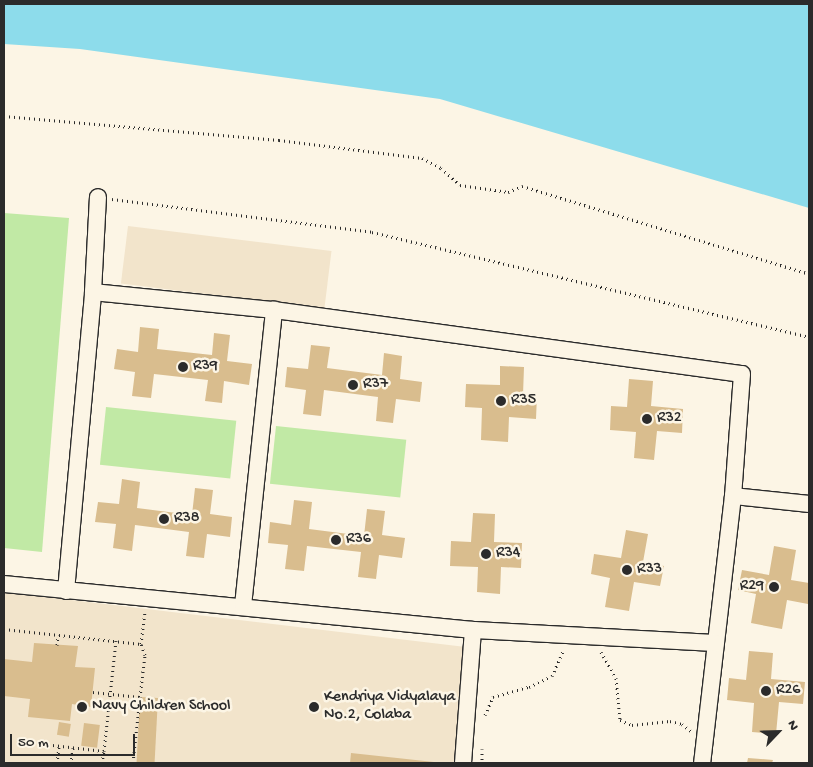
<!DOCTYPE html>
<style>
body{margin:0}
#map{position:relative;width:813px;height:767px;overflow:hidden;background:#fcf5e5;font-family:"Gochi Hand",sans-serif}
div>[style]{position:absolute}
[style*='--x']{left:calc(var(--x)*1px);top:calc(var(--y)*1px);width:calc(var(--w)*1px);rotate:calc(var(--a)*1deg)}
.built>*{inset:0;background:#f2e4cb;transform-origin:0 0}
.green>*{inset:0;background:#c1e9a5;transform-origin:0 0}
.water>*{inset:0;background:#8ddceb}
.building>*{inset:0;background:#d9bd8e;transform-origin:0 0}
.path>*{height:3px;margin-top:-1.5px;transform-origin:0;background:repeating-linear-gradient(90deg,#2b2b2b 0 1px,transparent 0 5px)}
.roads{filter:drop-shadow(1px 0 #2b2b2b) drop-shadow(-1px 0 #2b2b2b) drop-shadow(0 1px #2b2b2b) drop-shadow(0 -1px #2b2b2b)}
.minor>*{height:16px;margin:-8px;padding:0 8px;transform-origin:8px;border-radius:8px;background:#fcf5e5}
.dots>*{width:14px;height:14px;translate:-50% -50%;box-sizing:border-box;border:2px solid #fcf5e5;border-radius:50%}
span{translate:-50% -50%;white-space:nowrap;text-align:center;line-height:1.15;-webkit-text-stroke:5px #fcf5e5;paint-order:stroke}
.poi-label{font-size:16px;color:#2b2b2b}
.left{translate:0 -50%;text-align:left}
.right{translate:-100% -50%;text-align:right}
.frame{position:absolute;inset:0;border:5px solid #2b2b2b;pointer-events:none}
.north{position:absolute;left:753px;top:707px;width:50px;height:50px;-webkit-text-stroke:4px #fcf5e5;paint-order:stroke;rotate:66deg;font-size:14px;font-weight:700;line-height:20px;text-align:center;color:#2b2b2b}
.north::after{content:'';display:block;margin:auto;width:18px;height:22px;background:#2b2b2b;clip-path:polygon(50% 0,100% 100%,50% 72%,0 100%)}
.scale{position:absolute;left:10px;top:734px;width:125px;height:22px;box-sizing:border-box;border:2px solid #2b2b2b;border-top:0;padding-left:6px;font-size:15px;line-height:18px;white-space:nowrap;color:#2b2b2b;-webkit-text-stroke:4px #fcf5e5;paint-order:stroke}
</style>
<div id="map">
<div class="built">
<i style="left:128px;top:226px;width:205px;height:58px;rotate:7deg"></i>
<i style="clip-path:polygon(4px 592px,474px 648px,463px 763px,4px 763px)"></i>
</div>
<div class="green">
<i style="clip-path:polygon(4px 213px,69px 218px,42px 552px,4px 548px)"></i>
<i style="left:106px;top:407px;width:131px;height:58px;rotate:6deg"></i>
<i style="left:276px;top:426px;width:131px;height:58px;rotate:6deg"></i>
</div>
<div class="water">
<i style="clip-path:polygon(4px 4px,809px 4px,809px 208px,440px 99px,80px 49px,4px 44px)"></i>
</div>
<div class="building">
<i style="clip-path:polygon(140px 327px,159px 329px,157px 349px,212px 355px,214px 333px,230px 335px,227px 361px,252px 364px,249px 385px,224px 381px,222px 403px,205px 401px,208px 380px,154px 374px,151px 398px,132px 396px,135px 372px,114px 369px,117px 349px,138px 352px)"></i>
<i style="clip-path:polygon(311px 345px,330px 347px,327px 368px,382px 375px,384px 353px,402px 356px,400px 379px,422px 382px,420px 402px,396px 399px,393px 423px,376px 421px,378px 397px,324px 390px,321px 416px,303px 414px,306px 390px,285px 387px,287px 367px,308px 369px)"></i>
<i style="clip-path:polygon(500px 366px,524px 367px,523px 395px,537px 395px,536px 419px,509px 417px,508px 442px,481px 440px,482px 408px,465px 407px,466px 384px,500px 385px)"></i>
<i style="clip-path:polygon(629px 379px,653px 381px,651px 406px,683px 409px,682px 433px,657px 431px,654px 460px,634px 458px,636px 432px,610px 430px,611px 406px,627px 407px)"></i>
<i style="clip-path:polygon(122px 479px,140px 482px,137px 508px,192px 515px,195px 488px,213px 490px,210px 514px,232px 517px,230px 537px,207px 534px,204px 558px,186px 556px,189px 532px,135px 525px,132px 551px,113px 548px,116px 524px,95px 522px,98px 502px,119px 504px)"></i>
<i style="clip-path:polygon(294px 500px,312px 502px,309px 529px,364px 536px,367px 509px,385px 511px,382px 535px,405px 538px,402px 558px,379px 555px,376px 579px,358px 577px,361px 552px,307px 546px,304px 571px,285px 569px,288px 545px,268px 543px,270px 522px,291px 525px)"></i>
<i style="clip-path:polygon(473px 513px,495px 514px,494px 542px,522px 543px,521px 568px,501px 567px,500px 594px,477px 592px,478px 567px,450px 566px,451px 541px,471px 542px)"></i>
<i style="clip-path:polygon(626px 530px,648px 534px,643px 562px,664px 566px,660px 586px,634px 582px,629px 611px,605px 607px,610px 578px,591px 574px,594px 554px,621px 558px)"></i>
<i style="clip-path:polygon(774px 546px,796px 550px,791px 580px,809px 583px,808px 604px,787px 600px,782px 629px,751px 623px,756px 594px,738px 590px,742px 570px,769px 575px)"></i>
<i style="clip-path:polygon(34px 643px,78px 646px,75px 667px,95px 668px,91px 707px,72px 704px,70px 721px,28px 717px,30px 699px,4px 696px,4px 659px,32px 662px)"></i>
<i style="clip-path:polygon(749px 651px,773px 653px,771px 679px,805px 682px,803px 704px,779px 702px,776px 734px,752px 732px,754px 703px,727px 700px,729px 678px,746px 680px)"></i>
<i style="left:140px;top:697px;width:18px;height:66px;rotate:3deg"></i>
<i style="left:59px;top:722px;width:12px;height:13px;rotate:9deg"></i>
<i style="left:84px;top:723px;width:16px;height:23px;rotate:7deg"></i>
<i style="clip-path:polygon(351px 753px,434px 762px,434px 763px,350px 763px)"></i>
<i style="clip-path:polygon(748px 758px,773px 760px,772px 763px,747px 763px)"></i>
</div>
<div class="path">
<i style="--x:4;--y:116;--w:276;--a:5"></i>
<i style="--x:279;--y:140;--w:144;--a:7.2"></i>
<i style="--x:422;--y:158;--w:21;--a:28"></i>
<i style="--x:441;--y:168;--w:25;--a:42"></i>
<i style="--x:460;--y:185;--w:49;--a:8.3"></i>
<i style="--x:508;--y:192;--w:15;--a:-23"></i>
<i style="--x:522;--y:186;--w:300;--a:17"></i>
<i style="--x:112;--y:199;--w:262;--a:7.2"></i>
<i style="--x:372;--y:232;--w:449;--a:13.5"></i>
<i style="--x:4;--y:629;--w:138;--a:6.2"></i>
<i style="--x:141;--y:644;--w:31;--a:-83"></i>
<i style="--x:57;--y:645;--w:10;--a:-84"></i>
<i style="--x:601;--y:652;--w:30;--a:60"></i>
<i style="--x:616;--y:678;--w:42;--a:84.6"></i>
<i style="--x:620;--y:720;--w:13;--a:23"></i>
<i style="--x:632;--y:725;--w:38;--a:-6"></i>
<i style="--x:670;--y:721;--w:12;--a:14"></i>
<i style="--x:682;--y:724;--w:11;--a:38"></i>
<i style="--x:93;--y:692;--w:47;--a:6.1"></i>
<i style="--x:140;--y:697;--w:66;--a:96.1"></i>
<i style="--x:140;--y:697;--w:42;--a:-83.2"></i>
<i style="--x:145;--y:655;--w:12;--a:-110"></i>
<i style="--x:485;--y:715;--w:20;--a:-66"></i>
<i style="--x:493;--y:697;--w:37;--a:-16"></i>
<i style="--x:529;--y:687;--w:25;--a:-26"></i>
<i style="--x:552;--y:676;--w:27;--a:-66"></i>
<i style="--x:53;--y:745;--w:51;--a:6.7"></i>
<i style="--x:104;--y:751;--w:111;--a:-83.8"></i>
<i style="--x:73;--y:748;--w:15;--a:98"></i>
<i style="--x:71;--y:763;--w:6;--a:0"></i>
<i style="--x:482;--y:749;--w:14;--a:90"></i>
<i style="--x:57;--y:763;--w:17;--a:-83"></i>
<i style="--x:102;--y:763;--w:12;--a:-81"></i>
</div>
<div class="roads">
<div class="minor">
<i style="--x:93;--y:292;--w:182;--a:5.7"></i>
<i style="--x:274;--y:310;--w:472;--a:7.8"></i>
<i style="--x:742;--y:374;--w:122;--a:94.2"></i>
<i style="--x:733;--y:496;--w:269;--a:96.6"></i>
<i style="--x:733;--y:496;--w:76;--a:6"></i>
<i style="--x:4;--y:584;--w:471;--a:5.6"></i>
<i style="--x:473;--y:630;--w:243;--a:3.1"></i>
<i style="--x:66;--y:591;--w:300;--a:-84.8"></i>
<i style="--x:93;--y:292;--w:95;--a:-87"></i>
<i style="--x:243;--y:606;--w:298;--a:-84"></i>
<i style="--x:463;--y:763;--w:133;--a:-85.7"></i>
</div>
</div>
<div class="dots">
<i style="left:183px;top:367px;background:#2b2b2b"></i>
<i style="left:353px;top:385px;background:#2b2b2b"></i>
<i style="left:501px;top:401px;background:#2b2b2b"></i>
<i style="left:647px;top:419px;background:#2b2b2b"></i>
<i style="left:164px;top:519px;background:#2b2b2b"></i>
<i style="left:336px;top:540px;background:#2b2b2b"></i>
<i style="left:486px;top:554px;background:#2b2b2b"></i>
<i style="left:627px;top:570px;background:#2b2b2b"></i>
<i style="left:774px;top:587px;background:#2b2b2b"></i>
<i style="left:766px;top:691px;background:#2b2b2b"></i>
<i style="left:82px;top:707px;background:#2b2b2b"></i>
<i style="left:314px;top:707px;background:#2b2b2b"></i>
</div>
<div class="poi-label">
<span class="left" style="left:193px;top:367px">R39</span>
<span class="left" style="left:363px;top:385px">R37</span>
<span class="left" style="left:511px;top:401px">R35</span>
<span class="left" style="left:657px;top:419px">R32</span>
<span class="left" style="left:174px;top:519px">R38</span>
<span class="left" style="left:346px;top:540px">R36</span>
<span class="left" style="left:496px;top:554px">R34</span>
<span class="left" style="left:637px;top:570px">R33</span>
<span class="right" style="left:764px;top:587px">R29</span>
<span class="left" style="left:776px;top:691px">R26</span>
<span class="left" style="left:324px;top:707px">Kendriya Vidyalaya<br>No.2, Colaba</span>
<span class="left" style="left:92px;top:707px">Navy Children School</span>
</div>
<div class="frame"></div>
<div class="north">N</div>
<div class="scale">50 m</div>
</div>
